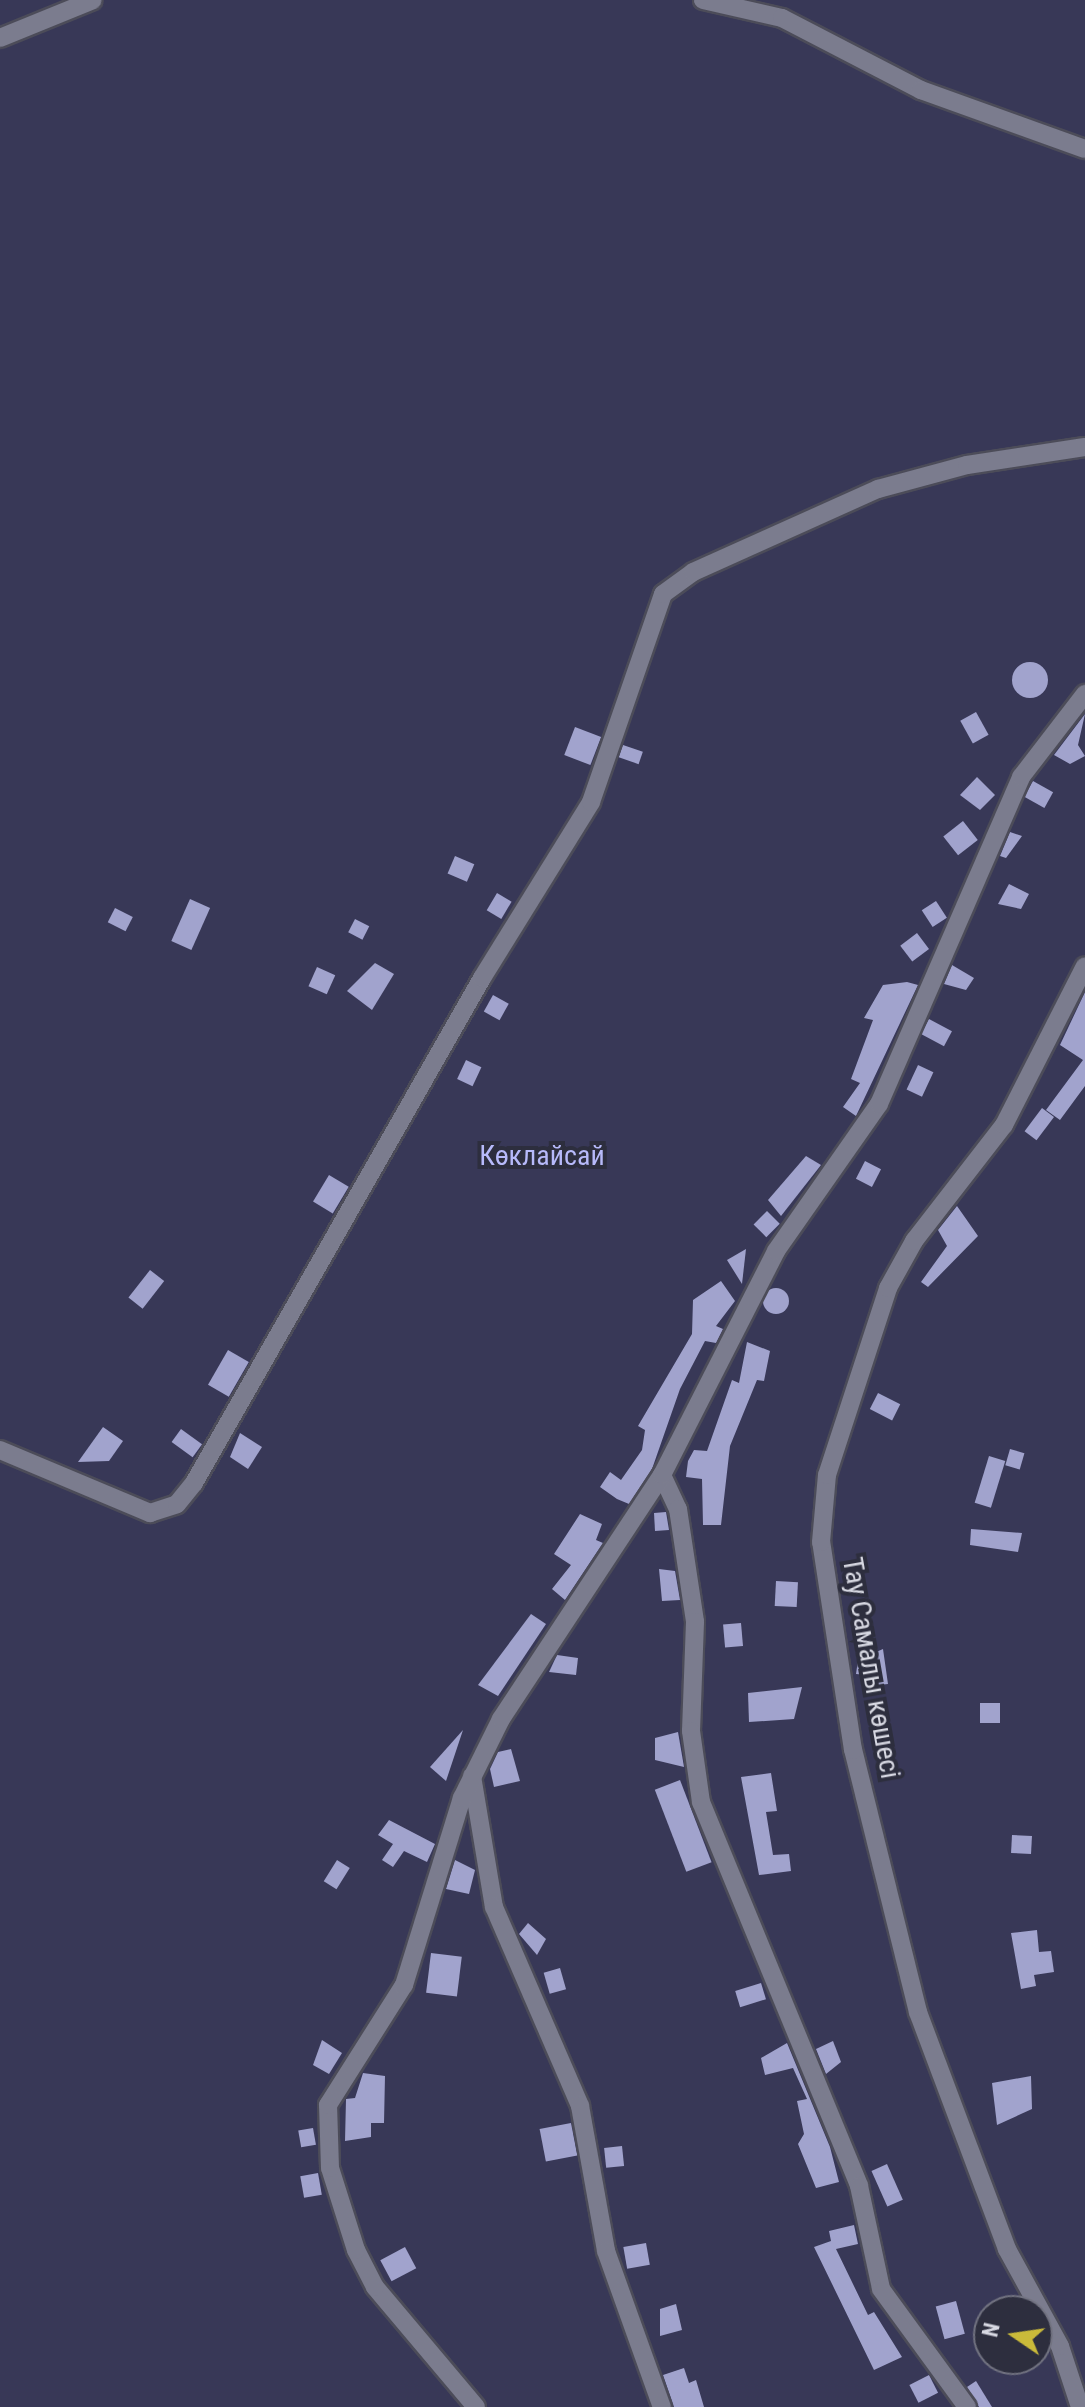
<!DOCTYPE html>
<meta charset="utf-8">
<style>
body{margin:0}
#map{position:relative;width:1085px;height:2407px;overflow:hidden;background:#2d2e3e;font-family:"Roboto Condensed",sans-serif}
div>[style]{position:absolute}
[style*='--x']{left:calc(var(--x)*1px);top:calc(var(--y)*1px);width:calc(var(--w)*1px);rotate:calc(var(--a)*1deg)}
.green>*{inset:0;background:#383857}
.building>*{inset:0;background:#a1a3cd;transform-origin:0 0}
.round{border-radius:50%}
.roads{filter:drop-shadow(2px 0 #4c4c59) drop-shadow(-2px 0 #4c4c59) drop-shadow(0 2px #4c4c59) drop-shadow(0 -2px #4c4c59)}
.minor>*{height:18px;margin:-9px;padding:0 9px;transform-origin:9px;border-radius:9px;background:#7b7c8e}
span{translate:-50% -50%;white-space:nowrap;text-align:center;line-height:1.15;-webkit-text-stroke:8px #2d2e3e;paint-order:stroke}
.park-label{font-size:28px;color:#b7bafa}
.street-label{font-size:28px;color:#d7d8e2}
.north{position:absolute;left:973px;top:2295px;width:80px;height:80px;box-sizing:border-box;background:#2d2e3e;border:2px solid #717280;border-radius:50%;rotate:283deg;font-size:22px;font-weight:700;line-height:32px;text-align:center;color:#d7d8e2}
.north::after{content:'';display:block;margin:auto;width:28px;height:36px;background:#caba3a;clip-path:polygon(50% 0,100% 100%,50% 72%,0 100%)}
</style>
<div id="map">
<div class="green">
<i style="clip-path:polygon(evenodd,0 0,1085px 0,1085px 2407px,0 2407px,0 0,989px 2311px,1037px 2311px,1037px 2359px,989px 2359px,989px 2311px)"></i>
</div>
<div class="building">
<i class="round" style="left:1012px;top:662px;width:36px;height:36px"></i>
<i style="left:976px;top:712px;width:26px;height:18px;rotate:61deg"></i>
<i style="clip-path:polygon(1085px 714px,1078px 745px,1085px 756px,1070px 764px,1054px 755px)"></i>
<i style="left:575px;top:727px;width:28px;height:30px;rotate:21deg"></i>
<i style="left:623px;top:745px;width:21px;height:13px;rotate:19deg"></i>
<i style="clip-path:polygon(977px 777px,995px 795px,980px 810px,960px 795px)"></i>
<i style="left:1033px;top:781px;width:23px;height:18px;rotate:29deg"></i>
<i style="left:963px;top:821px;width:24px;height:25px;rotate:52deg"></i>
<i style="clip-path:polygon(1010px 832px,1022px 836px,1006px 858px,1000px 856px)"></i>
<i style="left:455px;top:856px;width:21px;height:19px;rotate:23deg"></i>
<i style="clip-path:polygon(1009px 884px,1029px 894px,1021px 909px,998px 904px)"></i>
<i style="left:497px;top:893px;width:17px;height:20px;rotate:31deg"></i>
<i style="left:190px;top:899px;width:22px;height:46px;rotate:24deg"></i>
<i style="left:936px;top:901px;width:20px;height:17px;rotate:57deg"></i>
<i style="left:115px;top:908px;width:20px;height:16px;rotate:27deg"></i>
<i style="left:355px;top:919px;width:16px;height:15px;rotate:27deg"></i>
<i style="left:917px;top:933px;width:20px;height:21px;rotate:53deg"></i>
<i style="clip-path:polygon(375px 963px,394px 974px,372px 1010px,347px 991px)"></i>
<i style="clip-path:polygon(952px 965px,974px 978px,966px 990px,944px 984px)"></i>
<i style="left:317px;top:967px;width:20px;height:21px;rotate:24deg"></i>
<i style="clip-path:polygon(907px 982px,918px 985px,856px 1116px,843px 1107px,860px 1083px,851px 1079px,873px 1020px,864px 1018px,883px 985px)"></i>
<i style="clip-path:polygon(1085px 992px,1085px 1086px,1060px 1120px,1046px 1110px,1083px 1060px,1060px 1045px)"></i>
<i style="left:493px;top:995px;width:18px;height:19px;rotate:29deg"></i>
<i style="left:929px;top:1019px;width:26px;height:17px;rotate:28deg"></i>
<i style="left:466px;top:1060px;width:17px;height:21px;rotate:25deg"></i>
<i style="left:918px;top:1065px;width:17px;height:27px;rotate:25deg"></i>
<i style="left:1042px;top:1108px;width:15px;height:29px;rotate:37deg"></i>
<i style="clip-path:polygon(806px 1156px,821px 1165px,781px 1216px,768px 1200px)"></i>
<i style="left:865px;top:1161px;width:18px;height:20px;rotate:27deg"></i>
<i style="left:329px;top:1175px;width:23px;height:31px;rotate:31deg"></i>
<i style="clip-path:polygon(957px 1206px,978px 1236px,928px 1287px,921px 1282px,947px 1246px,938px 1230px)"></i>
<i style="left:767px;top:1211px;width:18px;height:19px;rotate:45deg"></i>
<i style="clip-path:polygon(746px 1249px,742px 1284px,727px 1260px)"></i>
<i style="left:150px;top:1270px;width:18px;height:35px;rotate:38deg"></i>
<i style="clip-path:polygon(721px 1281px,735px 1301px,716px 1326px,723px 1329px,716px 1343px,705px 1341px,680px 1389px,652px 1469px,629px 1504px,617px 1499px,600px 1487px,610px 1472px,621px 1480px,642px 1450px,645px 1430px,638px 1426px,692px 1334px,693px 1300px)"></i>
<i class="round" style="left:763px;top:1288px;width:26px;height:26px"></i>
<i style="clip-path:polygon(747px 1342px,770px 1351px,764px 1381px,757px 1380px,730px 1446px,721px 1525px,703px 1525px,702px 1479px,686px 1477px,688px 1461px,694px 1450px,707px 1451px,732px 1380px,739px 1383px)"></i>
<i style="left:228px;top:1350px;width:24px;height:40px;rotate:30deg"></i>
<i style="left:878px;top:1393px;width:25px;height:18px;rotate:27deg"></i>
<i style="clip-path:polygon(103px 1427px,123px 1441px,109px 1461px,78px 1462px)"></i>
<i style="left:181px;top:1429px;width:26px;height:16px;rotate:36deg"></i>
<i style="clip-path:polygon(240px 1433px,262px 1447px,248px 1469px,230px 1457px)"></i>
<i style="left:1010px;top:1449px;width:15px;height:17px;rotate:16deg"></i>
<i style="left:989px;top:1456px;width:17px;height:49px;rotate:17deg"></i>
<i style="clip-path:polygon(666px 1512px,669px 1530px,655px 1531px,654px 1513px)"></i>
<i style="clip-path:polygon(580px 1514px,602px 1524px,596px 1540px,603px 1543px,565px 1600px,552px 1589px,571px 1565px,554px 1554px)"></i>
<i style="clip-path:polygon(971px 1529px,1022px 1533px,1018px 1552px,970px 1545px)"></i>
<i style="clip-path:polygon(659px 1569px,675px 1571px,680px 1600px,662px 1601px)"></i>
<i style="left:776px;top:1581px;width:22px;height:25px;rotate:3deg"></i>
<i style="clip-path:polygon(531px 1614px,546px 1624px,498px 1696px,478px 1685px)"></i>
<i style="left:741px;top:1623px;width:23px;height:18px;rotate:85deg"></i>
<i style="clip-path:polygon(883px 1649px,888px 1684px,869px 1686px,868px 1675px,856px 1674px,858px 1660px)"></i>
<i style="clip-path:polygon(557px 1655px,578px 1658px,576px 1675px,549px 1672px)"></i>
<i style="clip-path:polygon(802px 1687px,794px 1719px,749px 1722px,748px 1693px)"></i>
<i style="left:980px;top:1703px;width:20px;height:20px"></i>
<i style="clip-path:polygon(463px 1730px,446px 1781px,430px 1767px)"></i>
<i style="clip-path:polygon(678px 1732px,684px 1767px,655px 1760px,655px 1738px)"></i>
<i style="clip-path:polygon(511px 1749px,520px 1781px,494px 1787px,490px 1769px,498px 1752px)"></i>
<i style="clip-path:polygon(771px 1773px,777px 1811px,766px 1812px,773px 1855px,789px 1854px,791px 1871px,759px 1875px,741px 1777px)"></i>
<i style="left:680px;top:1780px;width:88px;height:27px;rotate:69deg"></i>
<i style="clip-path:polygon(389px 1820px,435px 1844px,427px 1862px,404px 1851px,393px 1867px,382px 1860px,393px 1844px,378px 1835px)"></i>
<i style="left:1012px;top:1835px;width:20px;height:18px;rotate:3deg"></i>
<i style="left:337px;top:1860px;width:15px;height:25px;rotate:32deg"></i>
<i style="clip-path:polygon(455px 1860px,475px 1870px,469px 1894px,446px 1889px)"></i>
<i style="clip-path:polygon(528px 1923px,546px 1939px,537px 1955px,519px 1934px)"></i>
<i style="clip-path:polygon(1037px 1930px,1039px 1952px,1051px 1951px,1054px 1972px,1034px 1975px,1036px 1986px,1021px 1989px,1011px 1933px)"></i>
<i style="left:431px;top:1953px;width:31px;height:40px;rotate:7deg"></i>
<i style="left:560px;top:1968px;width:22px;height:17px;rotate:74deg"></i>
<i style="left:761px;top:1983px;width:17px;height:27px;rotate:73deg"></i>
<i style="clip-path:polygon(322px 2040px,342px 2053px,329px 2074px,313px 2065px)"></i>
<i style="clip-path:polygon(833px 2041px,841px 2062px,826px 2074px,816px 2049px)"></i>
<i style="clip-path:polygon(787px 2043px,830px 2147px,839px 2182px,816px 2188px,798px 2144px,804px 2134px,797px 2101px,807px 2099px,793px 2068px,765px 2075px,761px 2058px)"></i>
<i style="clip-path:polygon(363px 2073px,385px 2076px,384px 2123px,371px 2123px,371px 2137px,345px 2141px,346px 2099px,355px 2098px)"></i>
<i style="clip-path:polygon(1031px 2076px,1032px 2109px,997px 2125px,992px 2083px)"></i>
<i style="left:571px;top:2123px;width:33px;height:32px;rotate:79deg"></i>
<i style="left:313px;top:2128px;width:17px;height:15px;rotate:80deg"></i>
<i style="left:622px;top:2146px;width:20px;height:18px;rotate:84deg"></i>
<i style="left:887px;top:2164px;width:39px;height:17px;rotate:66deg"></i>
<i style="left:318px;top:2173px;width:22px;height:18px;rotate:80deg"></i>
<i style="clip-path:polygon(854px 2225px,858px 2244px,836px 2249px,868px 2315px,874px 2312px,902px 2357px,874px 2370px,814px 2247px,831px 2241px,829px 2231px)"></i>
<i style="left:646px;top:2243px;width:22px;height:23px;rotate:80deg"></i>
<i style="left:405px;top:2247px;width:24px;height:28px;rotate:62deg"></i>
<i style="left:956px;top:2301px;width:34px;height:21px;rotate:75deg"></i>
<i style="clip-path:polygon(676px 2304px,682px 2330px,660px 2336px,660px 2309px)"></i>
<i style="clip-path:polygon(684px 2368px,689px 2383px,696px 2380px,704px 2407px,674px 2407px,663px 2375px)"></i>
<i style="left:929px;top:2375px;width:20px;height:22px;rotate:63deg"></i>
<i style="clip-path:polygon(976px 2381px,992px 2407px,979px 2407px,967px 2387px)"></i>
</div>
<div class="roads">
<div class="minor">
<i style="--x:703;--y:0;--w:81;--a:12.8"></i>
<i style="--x:782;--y:18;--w:157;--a:27.4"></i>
<i style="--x:921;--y:90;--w:174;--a:19.8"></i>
<i style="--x:0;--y:38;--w:100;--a:-22.2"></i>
<i style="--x:0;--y:1450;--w:163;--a:22.8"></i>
<i style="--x:150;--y:1513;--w:28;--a:-18"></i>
<i style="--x:177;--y:1504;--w:27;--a:-51"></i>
<i style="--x:194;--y:1483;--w:581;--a:-60.3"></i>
<i style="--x:482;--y:978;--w:207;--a:-58.2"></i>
<i style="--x:591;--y:802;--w:220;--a:-70.9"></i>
<i style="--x:663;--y:594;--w:37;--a:-36"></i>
<i style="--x:693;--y:572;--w:203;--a:-24.2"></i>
<i style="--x:878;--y:489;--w:92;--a:-15.1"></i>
<i style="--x:967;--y:465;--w:119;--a:-8.7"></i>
<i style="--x:662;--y:1475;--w:38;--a:65"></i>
<i style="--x:678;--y:1509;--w:114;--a:81.4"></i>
<i style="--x:695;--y:1622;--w:109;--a:92.1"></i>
<i style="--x:691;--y:1731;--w:72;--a:82"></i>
<i style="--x:701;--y:1802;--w:415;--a:67.6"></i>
<i style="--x:859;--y:2186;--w:105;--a:77.9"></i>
<i style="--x:881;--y:2289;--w:146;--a:53.9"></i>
<i style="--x:472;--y:1776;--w:133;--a:80.5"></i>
<i style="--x:494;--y:1907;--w:217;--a:66.6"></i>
<i style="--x:580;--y:2106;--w:147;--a:79.8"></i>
<i style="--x:606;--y:2251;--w:166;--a:70.3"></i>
<i style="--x:476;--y:2407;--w:157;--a:-130.1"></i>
<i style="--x:375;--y:2287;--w:42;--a:-117.2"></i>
<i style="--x:356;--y:2250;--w:86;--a:-107.6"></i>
<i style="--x:330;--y:2168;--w:63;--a:-91.8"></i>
<i style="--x:328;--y:2105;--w:142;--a:-57.7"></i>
<i style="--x:404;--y:1985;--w:196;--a:-72.8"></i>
<i style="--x:462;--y:1798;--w:88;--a:-63.7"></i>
<i style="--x:501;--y:1719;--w:292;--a:-56.6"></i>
<i style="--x:662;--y:1475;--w:251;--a:-63"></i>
<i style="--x:776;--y:1251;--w:179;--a:-55"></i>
<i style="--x:879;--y:1104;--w:357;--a:-66.5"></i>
<i style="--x:1021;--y:777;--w:105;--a:-52.4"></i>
<i style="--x:1080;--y:2407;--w:64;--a:-108.2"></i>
<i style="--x:1060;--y:2346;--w:111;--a:-118.7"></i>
<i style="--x:1007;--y:2249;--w:253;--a:-110.6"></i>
<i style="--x:918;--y:2012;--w:270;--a:-103.9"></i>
<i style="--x:853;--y:1750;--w:210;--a:-98.7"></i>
<i style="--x:821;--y:1542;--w:67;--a:-84.9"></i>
<i style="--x:827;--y:1475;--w:197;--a:-71.9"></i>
<i style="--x:888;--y:1288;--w:54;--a:-61"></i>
<i style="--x:914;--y:1241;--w:147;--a:-52.2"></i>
<i style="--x:1004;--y:1125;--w:178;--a:-63"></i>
</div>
</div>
<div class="park-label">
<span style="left:542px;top:1156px">Көклайсай</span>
</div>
<div class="street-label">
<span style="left:871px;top:1668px;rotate:80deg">Тау Самалы көшесі</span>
</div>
<div class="north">N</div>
</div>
